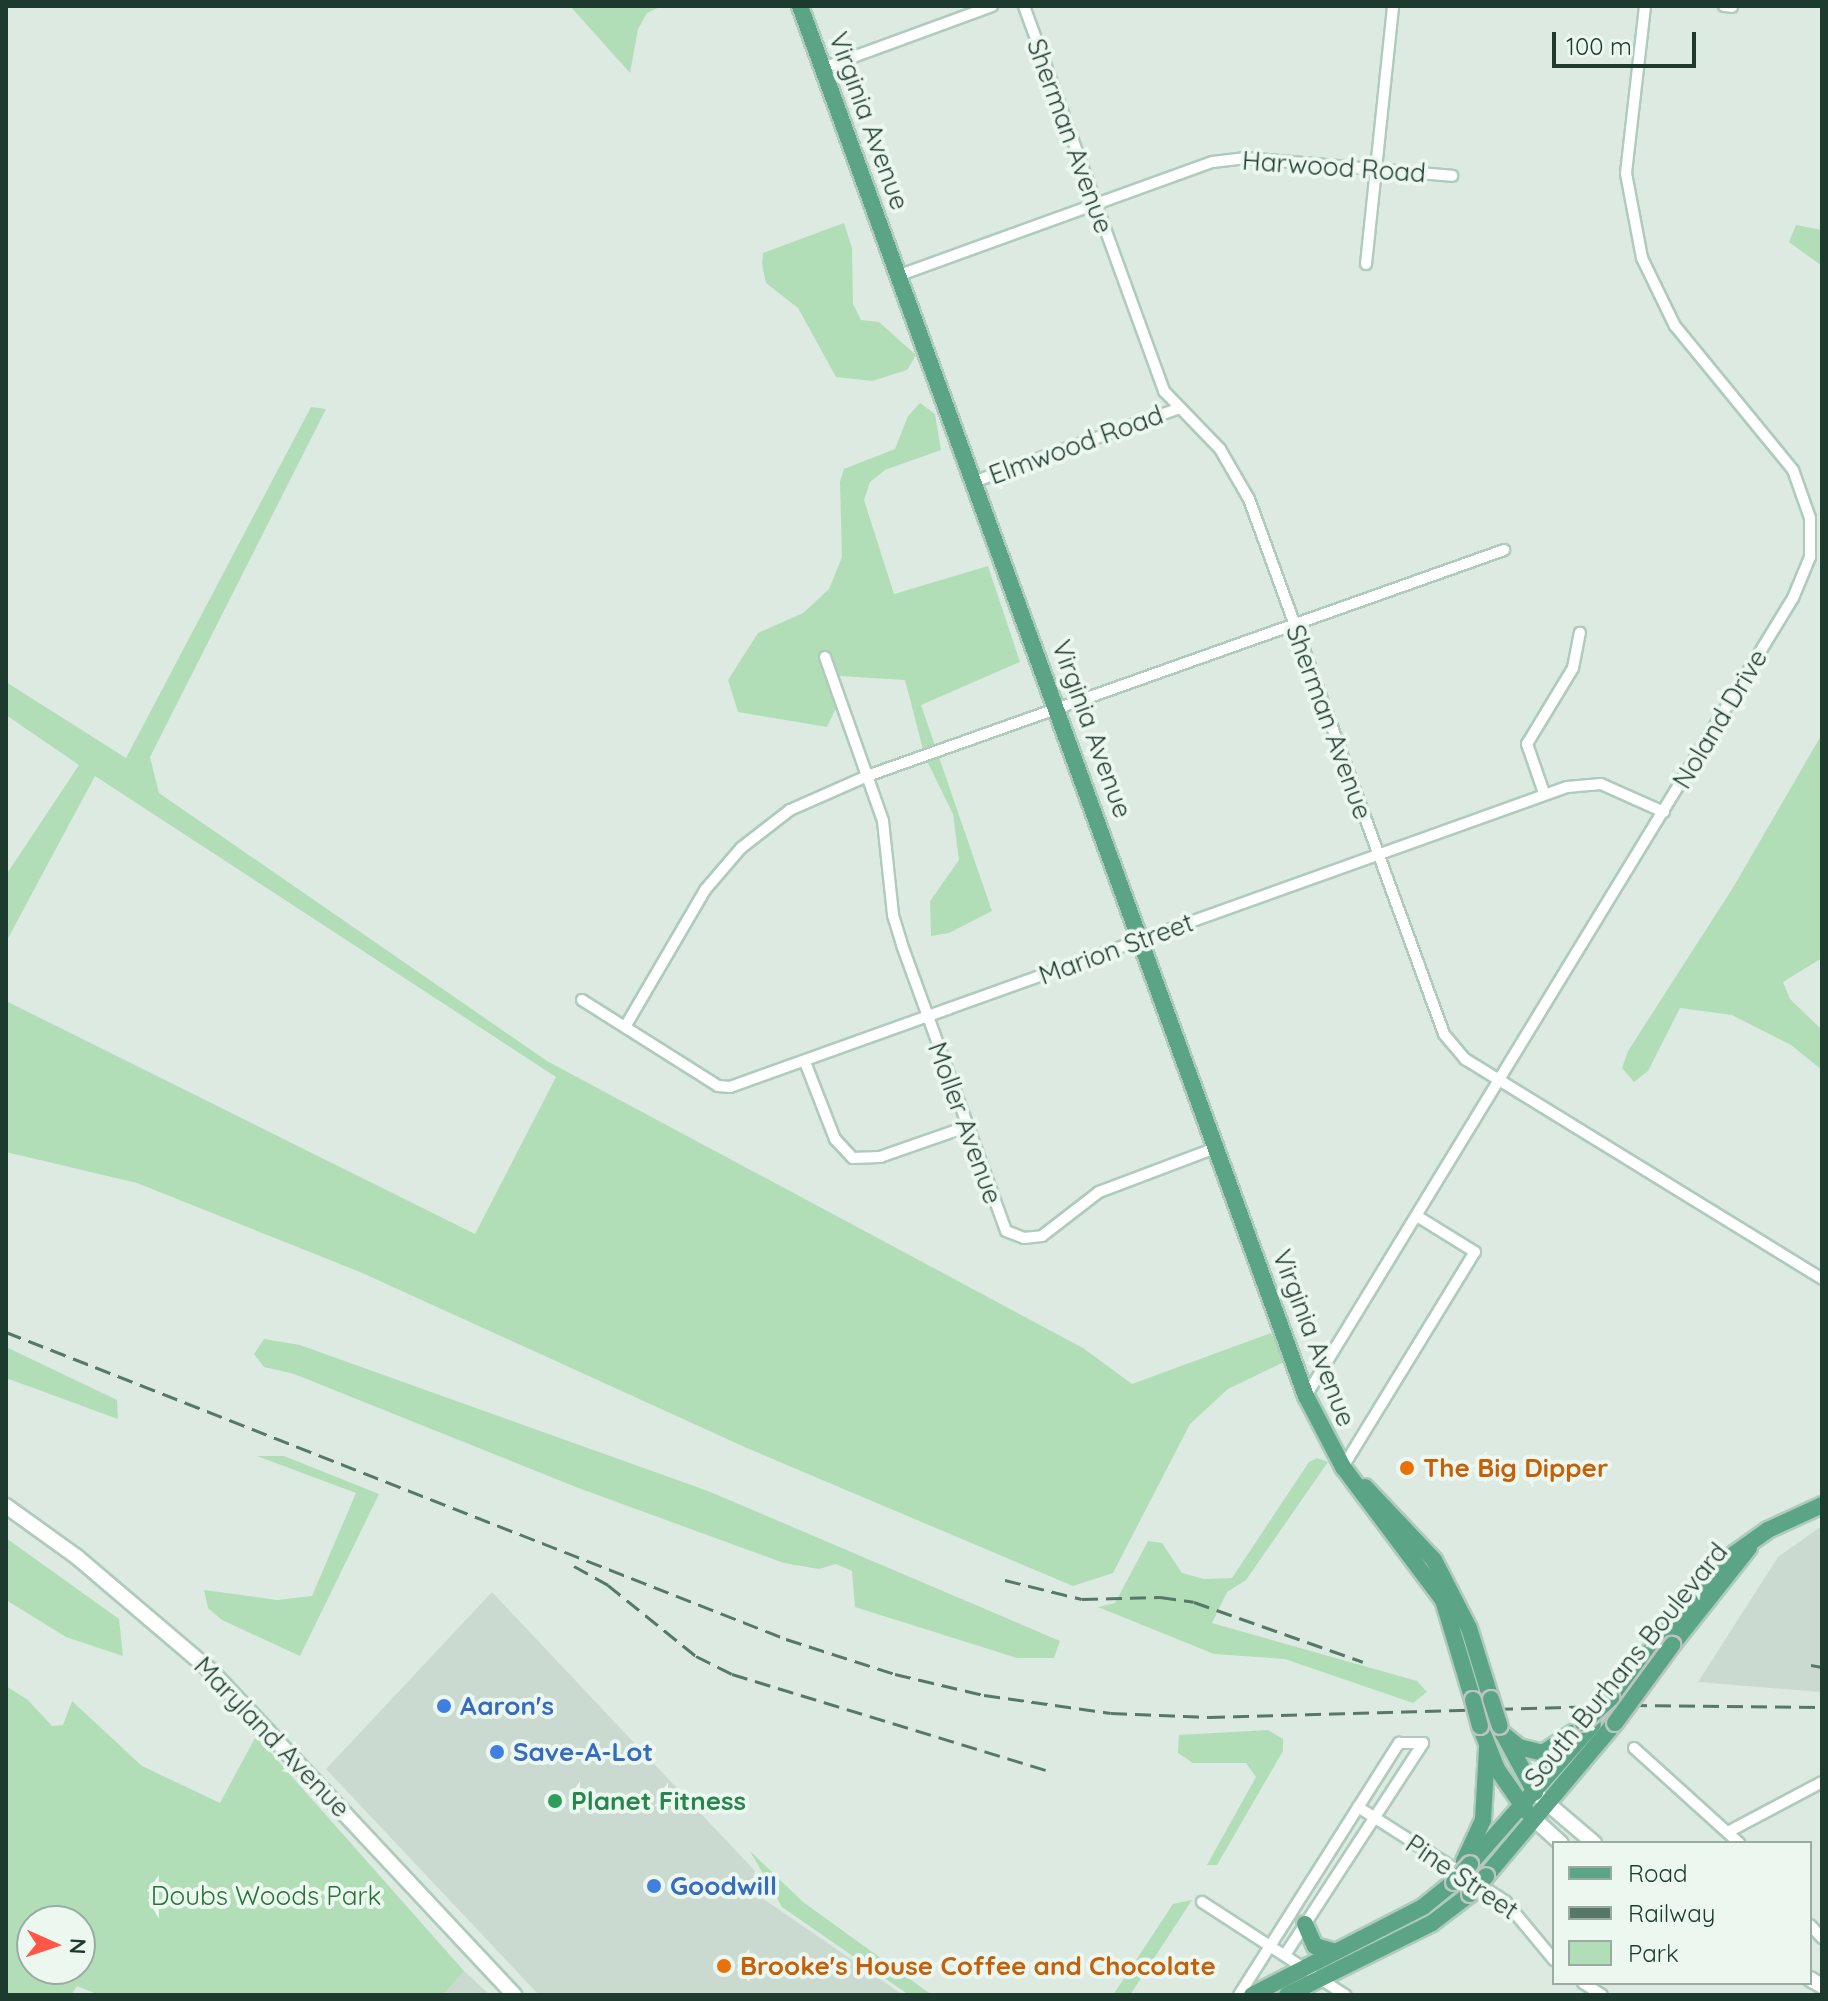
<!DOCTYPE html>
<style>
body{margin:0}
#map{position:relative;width:1828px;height:2001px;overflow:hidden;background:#dceae2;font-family:Quicksand,sans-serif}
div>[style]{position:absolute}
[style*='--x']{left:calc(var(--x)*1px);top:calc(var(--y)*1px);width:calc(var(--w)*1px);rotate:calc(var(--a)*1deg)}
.built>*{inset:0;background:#cadad0}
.green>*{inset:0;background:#b2deb7}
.roads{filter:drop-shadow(2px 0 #aecbbc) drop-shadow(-2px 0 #aecbbc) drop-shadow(0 2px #aecbbc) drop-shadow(0 -2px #aecbbc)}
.minor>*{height:10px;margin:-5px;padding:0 5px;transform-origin:5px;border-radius:5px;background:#fff}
.secondary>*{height:14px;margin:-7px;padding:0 7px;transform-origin:7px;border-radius:7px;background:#fff}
.primary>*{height:16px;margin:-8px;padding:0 8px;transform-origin:8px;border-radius:8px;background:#5ca486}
.rail>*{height:3px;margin-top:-1.5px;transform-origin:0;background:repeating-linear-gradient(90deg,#577769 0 16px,transparent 0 24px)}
.bridges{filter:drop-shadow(2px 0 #bbc4c0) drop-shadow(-2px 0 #bbc4c0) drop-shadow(0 2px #bbc4c0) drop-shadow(0 -2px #bbc4c0)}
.primary-bridge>*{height:16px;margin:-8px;padding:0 8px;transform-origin:8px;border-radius:8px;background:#5ca486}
.dots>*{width:22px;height:22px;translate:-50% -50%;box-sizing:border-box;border:4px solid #ecf7f0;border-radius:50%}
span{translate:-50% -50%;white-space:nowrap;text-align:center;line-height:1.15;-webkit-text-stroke:8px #ecf7f0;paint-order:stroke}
.street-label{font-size:26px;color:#1d3a2e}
.food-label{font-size:26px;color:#c56008;font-weight:700}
.left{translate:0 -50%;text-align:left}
.shop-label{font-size:26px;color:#366cbe;font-weight:700}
.leisure-label{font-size:26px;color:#27864d;font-weight:700}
.park-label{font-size:26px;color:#247436}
.frame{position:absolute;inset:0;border:8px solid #1d3a2e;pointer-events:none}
.legend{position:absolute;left:1552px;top:1841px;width:260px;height:144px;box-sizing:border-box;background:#ecf7f0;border:2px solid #99aba2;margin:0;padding:10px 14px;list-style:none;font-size:24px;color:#1d3a2e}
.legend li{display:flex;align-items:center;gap:16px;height:40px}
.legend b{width:40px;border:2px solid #99aba2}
.north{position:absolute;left:16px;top:1905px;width:80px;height:80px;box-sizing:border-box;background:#ecf7f0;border:2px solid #99aba2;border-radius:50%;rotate:93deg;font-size:22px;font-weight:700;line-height:32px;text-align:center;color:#1d3a2e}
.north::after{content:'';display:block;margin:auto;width:28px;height:36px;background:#ff5645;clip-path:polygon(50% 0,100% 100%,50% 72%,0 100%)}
.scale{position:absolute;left:1552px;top:32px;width:144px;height:36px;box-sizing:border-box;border:4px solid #1d3a2e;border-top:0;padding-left:10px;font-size:24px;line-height:28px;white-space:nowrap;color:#1d3a2e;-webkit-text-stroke:6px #ecf7f0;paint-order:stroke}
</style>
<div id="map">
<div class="built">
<i style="clip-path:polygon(1822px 1526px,1821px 1692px,1698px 1682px,1778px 1557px)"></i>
<i style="clip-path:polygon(492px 1592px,755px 1871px,749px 1889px,903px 1995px,539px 1995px,326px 1769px)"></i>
<i style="clip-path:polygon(464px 1971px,490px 1995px,443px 1995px)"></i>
</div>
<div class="green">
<i style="clip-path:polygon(570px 6px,662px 6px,647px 13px,638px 29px,630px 73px)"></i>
<i style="clip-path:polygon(844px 223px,852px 248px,853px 304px,861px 320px,879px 322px,916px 355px,907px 370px,872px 381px,836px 377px,798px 308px,766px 283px,762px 264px,763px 253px)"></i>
<i style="clip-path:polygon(1796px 225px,1822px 230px,1822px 266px,1789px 242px)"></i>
<i style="clip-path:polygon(920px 403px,935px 414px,941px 450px,885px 470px,870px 482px,864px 500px,894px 594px,988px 566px,1020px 662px,921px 705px,992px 911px,949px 933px,931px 936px,930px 901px,959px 860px,953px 814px,925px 757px,905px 680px,840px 676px,837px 706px,827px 727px,738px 712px,728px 680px,758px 633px,803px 613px,829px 589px,842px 557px,840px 482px,844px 469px,895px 449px,908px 416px)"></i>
<i style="clip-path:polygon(311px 407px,326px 409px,150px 757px,159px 793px,547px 1061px,1083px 1348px,1132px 1384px,1271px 1333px,1286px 1361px,1228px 1389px,1190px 1424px,1113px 1573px,1073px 1586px,749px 1449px,360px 1272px,137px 1183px,6px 1152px,6px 1001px,475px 1234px,556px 1077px,95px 776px,6px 942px,6px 875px,79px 765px,6px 715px,6px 682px,126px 758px)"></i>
<i style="clip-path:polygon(1822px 734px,1822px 958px,1783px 982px,1790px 999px,1822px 1030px,1822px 1070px,1791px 1045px,1732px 1015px,1680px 1008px,1648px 1071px,1634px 1082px,1622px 1068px,1628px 1051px,1734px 886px)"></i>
<i style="clip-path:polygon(264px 1339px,300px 1345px,708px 1491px,1060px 1641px,1054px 1658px,1017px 1658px,855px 1607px,852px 1571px,836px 1564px,819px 1569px,784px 1563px,581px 1489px,294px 1374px,264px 1367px,254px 1354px)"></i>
<i style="clip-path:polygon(6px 1347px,117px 1400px,118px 1419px,6px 1378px)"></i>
<i style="clip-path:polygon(257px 1456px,284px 1456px,379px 1494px,300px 1656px,222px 1620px,208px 1608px,204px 1590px,277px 1600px,312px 1596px,356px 1493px)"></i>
<i style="clip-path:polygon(1317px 1458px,1328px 1462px,1246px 1580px,1227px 1592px,1212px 1623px,1417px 1681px,1427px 1692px,1413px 1703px,1285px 1659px,1214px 1654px,1098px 1607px,1115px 1603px,1148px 1541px,1162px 1543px,1182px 1573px,1204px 1579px,1232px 1578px,1309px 1462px)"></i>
<i style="clip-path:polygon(6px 1538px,119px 1619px,123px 1656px,66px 1637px,6px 1600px)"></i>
<i style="clip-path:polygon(evenodd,6px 1686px,28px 1700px,52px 1726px,63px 1725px,72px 1701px,142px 1766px,220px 1803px,256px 1736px,464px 1971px,443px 1995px,99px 1995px,77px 1986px,71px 1995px,6px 1995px,6px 1686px,32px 1921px,80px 1921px,80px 1969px,32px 1969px,32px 1921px)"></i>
<i style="clip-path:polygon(1268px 1730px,1283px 1739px,1283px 1751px,1217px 1865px,1207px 1865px,1256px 1777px,1246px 1763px,1193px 1763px,1178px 1753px,1179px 1735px)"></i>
<i style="clip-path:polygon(750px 1851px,803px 1902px,932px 1995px,909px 1995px,782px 1907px)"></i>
<i style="clip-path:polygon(1192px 1900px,1130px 1995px,1113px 1995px,1173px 1904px)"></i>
</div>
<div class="roads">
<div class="minor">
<i style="--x:1024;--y:6;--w:410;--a:70"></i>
<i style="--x:1164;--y:391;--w:81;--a:46"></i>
<i style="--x:1220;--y:449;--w:58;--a:59.9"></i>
<i style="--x:1249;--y:499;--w:569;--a:69.97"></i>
<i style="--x:1444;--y:1034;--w:33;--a:50"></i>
<i style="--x:1465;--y:1059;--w:419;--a:31.6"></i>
<i style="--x:1724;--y:6;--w:8;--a:7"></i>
<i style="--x:823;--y:68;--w:180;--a:-20.1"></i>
<i style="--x:1366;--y:264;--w:259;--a:-84"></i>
<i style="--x:900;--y:275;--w:333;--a:-19.9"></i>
<i style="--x:1213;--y:162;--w:31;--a:-7"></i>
<i style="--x:1244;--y:158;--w:209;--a:4.9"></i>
<i style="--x:976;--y:481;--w:214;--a:-19.7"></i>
<i style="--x:825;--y:657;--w:174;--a:70.5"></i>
<i style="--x:883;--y:821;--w:95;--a:83.9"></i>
<i style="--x:893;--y:915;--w:31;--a:73"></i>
<i style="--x:902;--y:945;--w:304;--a:70"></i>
<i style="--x:1006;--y:1231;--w:19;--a:21"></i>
<i style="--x:1024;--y:1238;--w:18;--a:-6"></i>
<i style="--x:1042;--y:1236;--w:72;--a:-37.7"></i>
<i style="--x:1099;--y:1192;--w:127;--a:-20.7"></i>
<i style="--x:1544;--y:793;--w:52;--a:-109.1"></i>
<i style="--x:1527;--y:744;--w:89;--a:-58.8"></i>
<i style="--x:1573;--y:668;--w:36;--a:-79"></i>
<i style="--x:582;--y:1000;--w:161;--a:32.3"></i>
<i style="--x:718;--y:1086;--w:12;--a:5"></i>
<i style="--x:730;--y:1087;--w:889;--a:-19.72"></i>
<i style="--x:1567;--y:787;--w:34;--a:-5"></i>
<i style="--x:1601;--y:784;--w:69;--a:24"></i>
<i style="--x:625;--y:1027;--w:159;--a:-59.7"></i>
<i style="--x:705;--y:890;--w:55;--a:-49.4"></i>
<i style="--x:741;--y:848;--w:62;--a:-37.8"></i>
<i style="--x:790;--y:810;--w:84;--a:-23.8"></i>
<i style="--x:867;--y:776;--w:676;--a:-19.53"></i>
<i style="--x:805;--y:1062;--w:83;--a:68.7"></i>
<i style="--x:835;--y:1139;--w:26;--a:47"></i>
<i style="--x:853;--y:1158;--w:27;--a:-2"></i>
<i style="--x:880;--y:1157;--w:91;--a:-19.2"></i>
<i style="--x:1306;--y:1396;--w:935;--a:-58.61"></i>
<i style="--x:1793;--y:598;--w:44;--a:-67.5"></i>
<i style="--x:1810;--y:557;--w:39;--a:-90"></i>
<i style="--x:1810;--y:518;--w:51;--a:-109.5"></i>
<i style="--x:1793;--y:470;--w:186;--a:-129.3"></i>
<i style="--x:1675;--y:326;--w:76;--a:-115.9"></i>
<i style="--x:1642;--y:258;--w:86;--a:-100.7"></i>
<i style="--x:1626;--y:173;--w:168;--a:-83.5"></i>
<i style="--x:1343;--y:1467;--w:252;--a:-58.5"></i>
<i style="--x:1475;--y:1252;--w:68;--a:-148.2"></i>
<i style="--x:1634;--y:1748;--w:142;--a:42.1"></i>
<i style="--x:1358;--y:1807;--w:174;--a:32.6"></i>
<i style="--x:1505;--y:1901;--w:77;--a:50.3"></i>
<i style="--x:1728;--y:1832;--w:106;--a:-28"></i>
<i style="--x:1202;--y:1902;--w:171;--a:33"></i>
<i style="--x:1810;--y:1925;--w:18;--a:47"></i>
<i style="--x:1285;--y:1955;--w:253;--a:-56.9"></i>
<i style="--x:1583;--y:1983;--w:22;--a:32"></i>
<i style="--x:1239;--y:1995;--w:299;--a:-57.6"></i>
<i style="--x:1399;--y:1743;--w:24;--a:0"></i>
</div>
<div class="secondary">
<i style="--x:6;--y:1506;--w:87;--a:35.7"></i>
<i style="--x:77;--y:1557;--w:176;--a:40.4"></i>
<i style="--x:211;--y:1671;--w:444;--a:46.9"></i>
<i style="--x:1540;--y:1797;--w:71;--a:40.4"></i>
<i style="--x:1534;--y:1819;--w:36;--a:42"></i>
<i style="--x:1810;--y:1979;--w:14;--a:30"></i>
</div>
<div class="primary">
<i style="--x:800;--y:6;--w:1479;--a:70"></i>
<i style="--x:1306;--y:1396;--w:80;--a:62.5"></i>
<i style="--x:1343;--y:1467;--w:166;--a:53.1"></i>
<i style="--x:1443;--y:1600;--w:104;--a:73.3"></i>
<i style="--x:1365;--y:1487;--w:100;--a:46.6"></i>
<i style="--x:1434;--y:1560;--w:76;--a:62.8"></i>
<i style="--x:1469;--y:1628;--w:74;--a:72.8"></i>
<i style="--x:1672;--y:1645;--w:124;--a:-51.6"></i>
<i style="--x:1611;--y:1698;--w:181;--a:-50.2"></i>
<i style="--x:1727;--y:1559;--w:50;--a:-35.3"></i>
<i style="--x:1768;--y:1530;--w:60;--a:-24.8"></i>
<i style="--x:1480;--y:1726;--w:46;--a:68.4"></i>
<i style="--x:1497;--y:1769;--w:52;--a:55.1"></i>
<i style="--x:1503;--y:1734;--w:21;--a:39"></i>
<i style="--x:1519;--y:1747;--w:25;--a:14"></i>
<i style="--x:1543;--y:1753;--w:36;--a:-34"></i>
<i style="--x:1505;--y:1737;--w:63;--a:61.4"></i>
<i style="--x:1464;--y:1861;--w:45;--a:-65.1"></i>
<i style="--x:1483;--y:1820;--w:72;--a:-86.8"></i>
<i style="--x:1470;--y:1864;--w:186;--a:-48.7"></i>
<i style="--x:1486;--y:1876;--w:200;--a:-49.9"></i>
<i style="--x:1305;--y:1924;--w:24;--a:66"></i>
<i style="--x:1315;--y:1946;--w:19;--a:16"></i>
<i style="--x:1252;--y:1995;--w:192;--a:-27.2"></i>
<i style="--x:1423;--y:1907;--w:40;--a:-39"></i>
<i style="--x:1287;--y:1995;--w:162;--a:-26.4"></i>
<i style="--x:1432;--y:1923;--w:48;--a:-37.3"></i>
</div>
</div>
<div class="rail">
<i style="--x:6;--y:1332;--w:838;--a:21.48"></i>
<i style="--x:786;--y:1639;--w:114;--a:17.8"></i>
<i style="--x:895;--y:1674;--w:91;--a:13.3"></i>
<i style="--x:984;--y:1695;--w:128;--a:8.1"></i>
<i style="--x:1111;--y:1713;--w:98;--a:2.3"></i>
<i style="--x:1209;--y:1717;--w:422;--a:-1.6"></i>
<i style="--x:1631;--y:1705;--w:191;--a:0.6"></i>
<i style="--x:574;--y:1566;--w:39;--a:29"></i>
<i style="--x:608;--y:1585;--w:113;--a:38.9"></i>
<i style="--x:696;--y:1656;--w:40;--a:26.6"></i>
<i style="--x:732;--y:1674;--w:332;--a:17"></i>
<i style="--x:1005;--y:1580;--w:79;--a:13.9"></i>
<i style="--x:1082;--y:1599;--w:78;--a:-1.5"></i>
<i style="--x:1160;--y:1597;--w:34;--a:8"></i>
<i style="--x:1194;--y:1602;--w:179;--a:19.5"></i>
<i style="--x:1811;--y:1665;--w:11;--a:10"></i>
</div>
<div class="bridges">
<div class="primary-bridge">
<i style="--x:1491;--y:1699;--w:28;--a:72"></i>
<i style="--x:1473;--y:1700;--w:27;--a:75"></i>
<i style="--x:1583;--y:1723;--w:38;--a:-42"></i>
<i style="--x:1615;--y:1723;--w:97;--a:-53.8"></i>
<i style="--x:1454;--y:1882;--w:24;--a:-48"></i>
<i style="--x:1470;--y:1894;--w:24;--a:-48"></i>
</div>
</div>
<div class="dots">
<i style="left:1407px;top:1468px;background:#e8710a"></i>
<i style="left:444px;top:1706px;background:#3f7fe0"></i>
<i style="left:497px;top:1752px;background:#3f7fe0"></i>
<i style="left:555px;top:1801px;background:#2e9e5b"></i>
<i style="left:654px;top:1886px;background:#3f7fe0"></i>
<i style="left:724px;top:1966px;background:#e8710a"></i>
</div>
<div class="street-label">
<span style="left:869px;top:121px;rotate:70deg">Virginia Avenue</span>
<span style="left:1070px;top:136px;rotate:70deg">Sherman Avenue</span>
<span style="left:1334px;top:167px;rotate:4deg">Harwood Road</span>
<span style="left:1076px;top:445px;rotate:-20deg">Elmwood Road</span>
<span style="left:1720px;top:719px;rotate:-59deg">Noland Drive</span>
<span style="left:1329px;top:722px;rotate:70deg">Sherman Avenue</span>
<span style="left:1092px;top:729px;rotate:70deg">Virginia Avenue</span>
<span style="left:1116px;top:949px;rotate:-20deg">Marion Street</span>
<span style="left:965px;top:1123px;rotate:70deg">Moller Avenue</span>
<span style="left:1314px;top:1338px;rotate:69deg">Virginia Avenue</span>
<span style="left:1626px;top:1665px;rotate:-51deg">South Burhans Boulevard</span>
<span style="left:272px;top:1737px;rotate:46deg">Maryland Avenue</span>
<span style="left:1462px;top:1877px;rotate:34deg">Pine Street</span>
</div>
<div class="food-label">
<span class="left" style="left:1423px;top:1468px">The Big Dipper</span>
<span class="left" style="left:740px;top:1966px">Brooke's House Coffee and Chocolate</span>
</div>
<div class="shop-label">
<span class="left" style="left:460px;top:1706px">Aaron's</span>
<span class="left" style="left:513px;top:1752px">Save-A-Lot</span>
<span class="left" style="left:670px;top:1886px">Goodwill</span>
</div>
<div class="leisure-label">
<span class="left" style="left:571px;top:1801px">Planet Fitness</span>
</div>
<div class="park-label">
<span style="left:266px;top:1896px">Doubs Woods Park</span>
</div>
<div class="frame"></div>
<ul class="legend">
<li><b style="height:10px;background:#5ca486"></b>Road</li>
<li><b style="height:10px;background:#577769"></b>Railway</li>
<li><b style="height:22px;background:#b2deb7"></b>Park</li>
</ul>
<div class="north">N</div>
<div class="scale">100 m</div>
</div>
